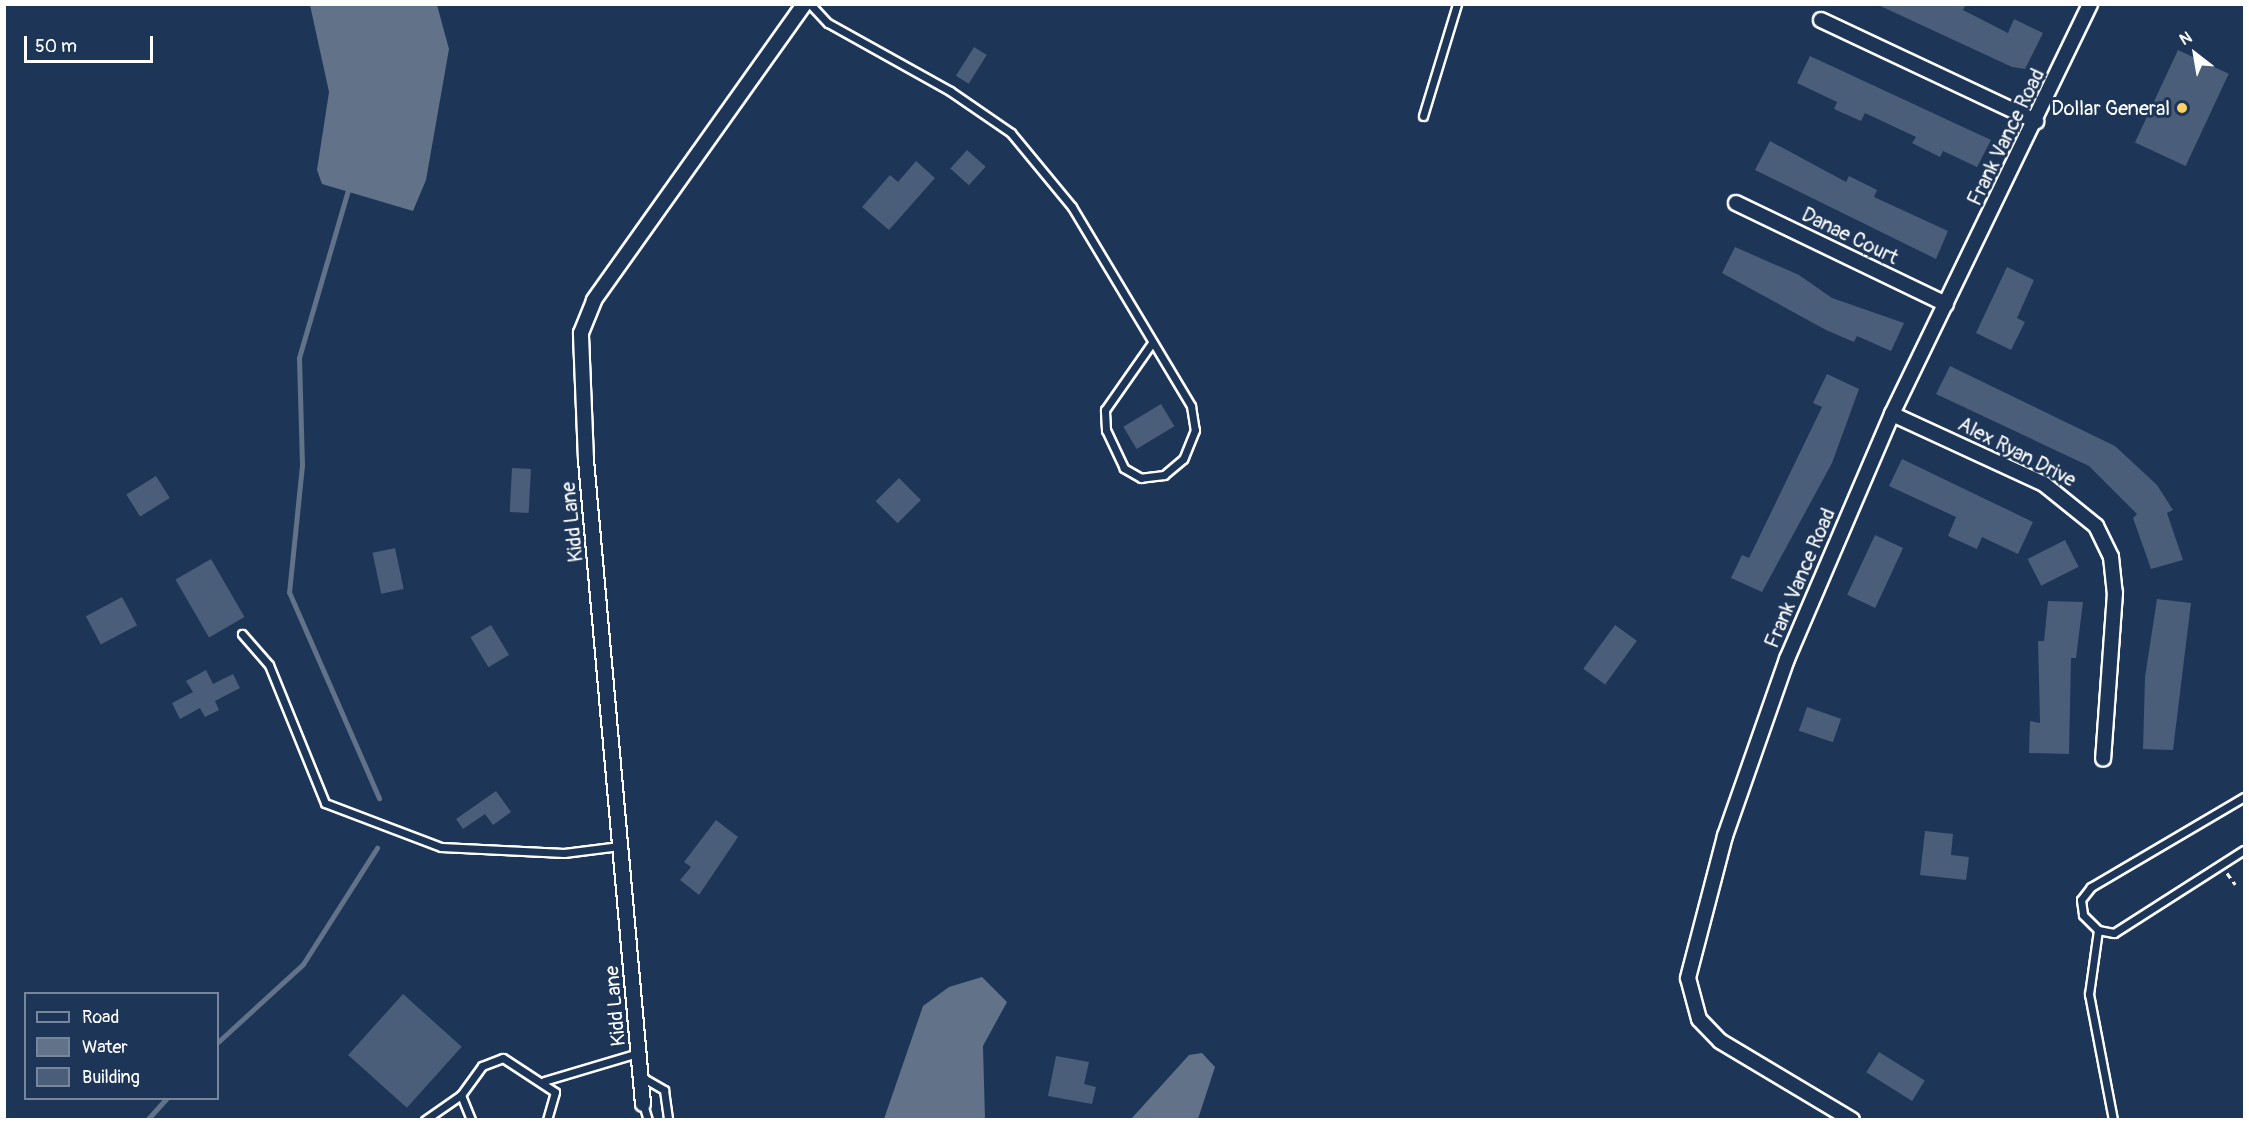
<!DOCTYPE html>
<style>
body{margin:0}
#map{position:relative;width:2249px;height:1124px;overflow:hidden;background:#1d3557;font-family:Pangolin,sans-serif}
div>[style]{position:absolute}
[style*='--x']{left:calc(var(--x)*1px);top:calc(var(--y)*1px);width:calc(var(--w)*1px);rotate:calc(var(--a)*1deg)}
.water>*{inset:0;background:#617289}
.stream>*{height:5px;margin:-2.5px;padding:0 2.5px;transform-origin:2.5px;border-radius:2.5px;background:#617289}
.building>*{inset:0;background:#4a5d79;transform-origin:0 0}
.path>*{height:3px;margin-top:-1.5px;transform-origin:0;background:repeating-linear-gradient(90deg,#fff 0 6px,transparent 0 10.5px)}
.roads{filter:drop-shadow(2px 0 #fff) drop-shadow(-2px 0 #fff) drop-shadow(0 2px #fff) drop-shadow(0 -2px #fff)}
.lane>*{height:7px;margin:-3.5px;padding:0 3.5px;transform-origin:3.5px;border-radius:3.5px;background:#1d3557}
.street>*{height:14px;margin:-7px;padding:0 7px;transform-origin:7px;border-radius:7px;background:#1d3557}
.dots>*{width:16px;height:16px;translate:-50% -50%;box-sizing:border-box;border:3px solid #1d3557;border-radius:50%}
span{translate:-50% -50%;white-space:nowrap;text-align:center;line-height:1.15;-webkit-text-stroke:6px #1d3557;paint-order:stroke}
.poi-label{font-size:20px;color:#fff}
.right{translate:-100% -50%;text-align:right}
.street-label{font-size:20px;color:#fff}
.frame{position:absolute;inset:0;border:6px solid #fff;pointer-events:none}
.legend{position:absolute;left:24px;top:992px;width:195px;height:108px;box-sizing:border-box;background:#1d3557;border:2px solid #77869a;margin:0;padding:8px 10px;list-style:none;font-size:18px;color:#fff}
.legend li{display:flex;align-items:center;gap:12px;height:30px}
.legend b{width:30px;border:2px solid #77869a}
.north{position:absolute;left:2165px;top:24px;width:60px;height:60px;-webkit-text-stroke:4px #1d3557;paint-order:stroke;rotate:329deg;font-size:16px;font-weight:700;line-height:24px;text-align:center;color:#fff}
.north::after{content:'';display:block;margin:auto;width:21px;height:27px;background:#fff;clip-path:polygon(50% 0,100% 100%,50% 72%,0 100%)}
.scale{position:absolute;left:24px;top:36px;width:129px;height:27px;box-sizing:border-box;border:3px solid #fff;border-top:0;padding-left:8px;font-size:18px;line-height:21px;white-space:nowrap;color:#fff;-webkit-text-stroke:4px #1d3557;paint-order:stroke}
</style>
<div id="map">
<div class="water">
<i style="clip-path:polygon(437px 5px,449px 49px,426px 180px,413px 211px,322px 184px,317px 170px,329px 92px,310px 5px)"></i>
<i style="clip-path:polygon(982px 977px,1007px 1002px,983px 1046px,985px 1119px,884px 1119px,923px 1006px,949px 987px)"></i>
<i style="clip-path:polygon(1202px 1053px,1215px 1067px,1198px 1119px,1131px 1119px,1189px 1055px)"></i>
</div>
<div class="stream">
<i style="--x:348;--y:190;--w:175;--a:106.3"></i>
<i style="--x:299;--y:358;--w:107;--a:88.4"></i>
<i style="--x:302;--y:465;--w:128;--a:95.8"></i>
<i style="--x:289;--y:592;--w:225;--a:66.4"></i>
<i style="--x:218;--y:1042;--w:115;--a:-42.5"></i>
<i style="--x:303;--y:964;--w:138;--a:-57.5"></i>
<i style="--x:147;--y:1120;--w:30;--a:-48"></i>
</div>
<div class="building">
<i style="clip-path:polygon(1876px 4px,1966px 4px,1963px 10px,2008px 33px,2014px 19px,2043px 33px,2025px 69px,2012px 67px)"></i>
<i style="left:974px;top:47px;width:15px;height:34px;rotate:32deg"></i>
<i style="left:2178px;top:50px;width:56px;height:102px;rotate:25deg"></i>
<i style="clip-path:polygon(1810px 56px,1991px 140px,1977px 167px,1943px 151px,1940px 157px,1912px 143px,1916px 137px,1865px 113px,1861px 121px,1834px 109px,1837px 102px,1797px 83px)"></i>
<i style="clip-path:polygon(1770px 141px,1846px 182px,1849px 176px,1877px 190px,1874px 197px,1948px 231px,1936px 259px,1755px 170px)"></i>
<i style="left:967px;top:150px;width:25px;height:25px;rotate:42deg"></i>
<i style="clip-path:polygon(916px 161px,935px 178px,889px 230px,862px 207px,890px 175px,898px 182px)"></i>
<i style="clip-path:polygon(1735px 247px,1799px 275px,1832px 298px,1904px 323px,1891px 351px,1857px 336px,1854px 342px,1826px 330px,1722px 273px)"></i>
<i style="clip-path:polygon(2007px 267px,2034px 280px,2017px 318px,2025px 322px,2011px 350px,1976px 333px)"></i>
<i style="clip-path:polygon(1950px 366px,2115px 446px,2157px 485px,2173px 510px,2167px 513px,2183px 560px,2151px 569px,2133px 518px,2137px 514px,2089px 466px,1936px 394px)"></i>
<i style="clip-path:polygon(1827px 374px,1859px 389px,1832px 463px,1762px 592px,1731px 578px,1742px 555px,1749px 558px,1822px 407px,1813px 403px)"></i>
<i style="left:1161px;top:404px;width:26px;height:44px;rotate:59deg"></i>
<i style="clip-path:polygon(1902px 459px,2033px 522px,2018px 554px,1982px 537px,1977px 549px,1948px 536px,1956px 517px,1889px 486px)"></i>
<i style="left:512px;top:468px;width:19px;height:44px;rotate:3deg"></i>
<i style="left:156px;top:476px;width:26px;height:35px;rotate:58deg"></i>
<i style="left:899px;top:478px;width:31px;height:33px;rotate:45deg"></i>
<i style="left:1875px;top:535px;width:31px;height:66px;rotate:25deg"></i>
<i style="left:2065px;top:540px;width:30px;height:42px;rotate:63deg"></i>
<i style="left:395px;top:548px;width:42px;height:23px;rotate:78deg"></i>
<i style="left:211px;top:559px;width:67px;height:41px;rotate:60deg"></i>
<i style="left:122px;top:597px;width:32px;height:41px;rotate:62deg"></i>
<i style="clip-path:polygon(2157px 599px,2191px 603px,2173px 750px,2143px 749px,2145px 677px)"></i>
<i style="clip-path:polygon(2048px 601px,2083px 602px,2076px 658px,2071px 658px,2069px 754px,2029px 753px,2030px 721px,2040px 723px,2038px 641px,2044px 641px)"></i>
<i style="left:491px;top:625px;width:35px;height:24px;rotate:59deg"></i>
<i style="left:1615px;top:625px;width:27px;height:54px;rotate:36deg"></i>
<i style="clip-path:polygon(206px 670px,213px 684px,233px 674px,240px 688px,215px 701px,219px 710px,205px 717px,200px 708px,180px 719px,172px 703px,193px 692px,186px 681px)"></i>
<i style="left:1807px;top:707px;width:36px;height:25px;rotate:19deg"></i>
<i style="clip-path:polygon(496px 791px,511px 812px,493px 825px,485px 814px,463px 829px,456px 819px)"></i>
<i style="clip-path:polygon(716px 820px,738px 837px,699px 895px,680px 880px,691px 867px,684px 862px)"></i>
<i style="clip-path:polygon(1925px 831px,1953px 834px,1951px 855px,1969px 857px,1966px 880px,1920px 875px)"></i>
<i style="left:403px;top:994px;width:79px;height:82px;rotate:42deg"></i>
<i style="left:1879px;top:1052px;width:54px;height:24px;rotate:32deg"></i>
<i style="clip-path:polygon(1056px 1056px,1089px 1062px,1084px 1084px,1096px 1087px,1092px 1104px,1048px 1096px)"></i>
</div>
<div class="path">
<i style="--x:2227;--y:873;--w:14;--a:54"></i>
</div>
<div class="roads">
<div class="lane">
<i style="--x:810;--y:4;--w:26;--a:47"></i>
<i style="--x:828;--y:23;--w:140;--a:29.1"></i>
<i style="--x:950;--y:91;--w:74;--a:34.5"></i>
<i style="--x:1011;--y:133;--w:96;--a:50.5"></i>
<i style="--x:1072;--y:207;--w:232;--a:59.1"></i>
<i style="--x:1191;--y:406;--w:24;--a:81"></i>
<i style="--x:1195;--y:430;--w:31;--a:112"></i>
<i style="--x:1183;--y:459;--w:25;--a:140"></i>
<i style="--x:1164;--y:475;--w:23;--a:173"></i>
<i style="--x:1141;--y:478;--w:20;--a:-150"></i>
<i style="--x:1124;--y:468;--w:42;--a:-115.3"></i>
<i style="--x:1106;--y:430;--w:20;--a:-93"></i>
<i style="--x:1105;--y:410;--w:82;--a:-55"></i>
<i style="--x:1423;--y:116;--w:117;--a:-73.1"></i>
<i style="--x:242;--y:634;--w:41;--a:48.9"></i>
<i style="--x:269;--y:665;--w:149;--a:67.9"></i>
<i style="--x:325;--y:803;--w:124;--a:20.8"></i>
<i style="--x:441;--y:847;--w:123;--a:2.8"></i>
<i style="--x:564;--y:853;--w:56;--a:-7.1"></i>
<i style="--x:2244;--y:797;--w:178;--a:149.5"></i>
<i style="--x:2091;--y:887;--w:16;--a:128"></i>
<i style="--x:2081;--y:900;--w:15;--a:82"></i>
<i style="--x:2083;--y:915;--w:21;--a:45"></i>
<i style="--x:2098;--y:930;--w:16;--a:11"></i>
<i style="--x:2114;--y:933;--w:154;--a:-32.6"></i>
<i style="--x:2098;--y:930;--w:65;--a:98"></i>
<i style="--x:2089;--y:994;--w:128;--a:79.2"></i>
<i style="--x:640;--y:1076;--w:28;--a:30"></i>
<i style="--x:664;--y:1090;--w:30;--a:82"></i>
<i style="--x:544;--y:1081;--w:98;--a:-16.6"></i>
<i style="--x:461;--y:1095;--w:27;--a:68"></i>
<i style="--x:643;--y:1104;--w:17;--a:73"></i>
<i style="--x:425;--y:1120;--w:44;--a:-34.8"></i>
<i style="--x:461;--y:1095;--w:36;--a:-54"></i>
<i style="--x:482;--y:1066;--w:22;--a:-21"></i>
<i style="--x:503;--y:1058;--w:62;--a:33.2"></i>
<i style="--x:555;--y:1092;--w:29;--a:106"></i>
</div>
<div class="street">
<i style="--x:1821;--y:20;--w:238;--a:25.2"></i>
<i style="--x:1736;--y:203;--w:233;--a:25.7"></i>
<i style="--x:1892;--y:414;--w:167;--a:24.7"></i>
<i style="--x:2044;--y:484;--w:67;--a:38.9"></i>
<i style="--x:2096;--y:526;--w:34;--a:64"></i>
<i style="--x:2111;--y:557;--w:36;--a:84"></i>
<i style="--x:2115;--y:593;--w:166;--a:94.1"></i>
<i style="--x:643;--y:1104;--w:647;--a:-95.06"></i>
<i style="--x:586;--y:460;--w:127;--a:-92.3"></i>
<i style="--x:581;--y:333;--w:35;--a:-68"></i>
<i style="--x:594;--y:300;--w:363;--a:-54.6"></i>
<i style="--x:1852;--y:1120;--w:154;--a:-149.1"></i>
<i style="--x:1720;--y:1041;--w:30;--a:-134"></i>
<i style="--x:1699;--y:1019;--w:42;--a:-105"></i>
<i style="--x:1688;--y:978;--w:147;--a:-75.4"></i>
<i style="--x:1725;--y:836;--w:188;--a:-70.7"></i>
<i style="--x:1787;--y:659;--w:267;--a:-66.8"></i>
<i style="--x:1892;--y:414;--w:455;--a:-64.2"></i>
</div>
</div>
<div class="dots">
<i style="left:2182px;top:108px;background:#ffd166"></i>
</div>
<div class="poi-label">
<span class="right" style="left:2170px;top:108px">Dollar General</span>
</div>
<div class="street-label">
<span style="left:2006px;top:137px;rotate:-64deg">Frank Vance Road</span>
<span style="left:1850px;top:236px;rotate:26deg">Danae Court</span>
<span style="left:2017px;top:452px;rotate:27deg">Alex Ryan Drive</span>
<span style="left:572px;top:522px;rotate:-96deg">Kidd Lane</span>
<span style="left:1800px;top:578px;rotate:-67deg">Frank Vance Road</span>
<span style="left:615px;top:1006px;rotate:-95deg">Kidd Lane</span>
</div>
<div class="frame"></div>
<ul class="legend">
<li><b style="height:8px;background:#1d3557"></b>Road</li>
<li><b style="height:16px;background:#617289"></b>Water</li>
<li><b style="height:16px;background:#4a5d79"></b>Building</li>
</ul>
<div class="north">N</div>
<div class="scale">50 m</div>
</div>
